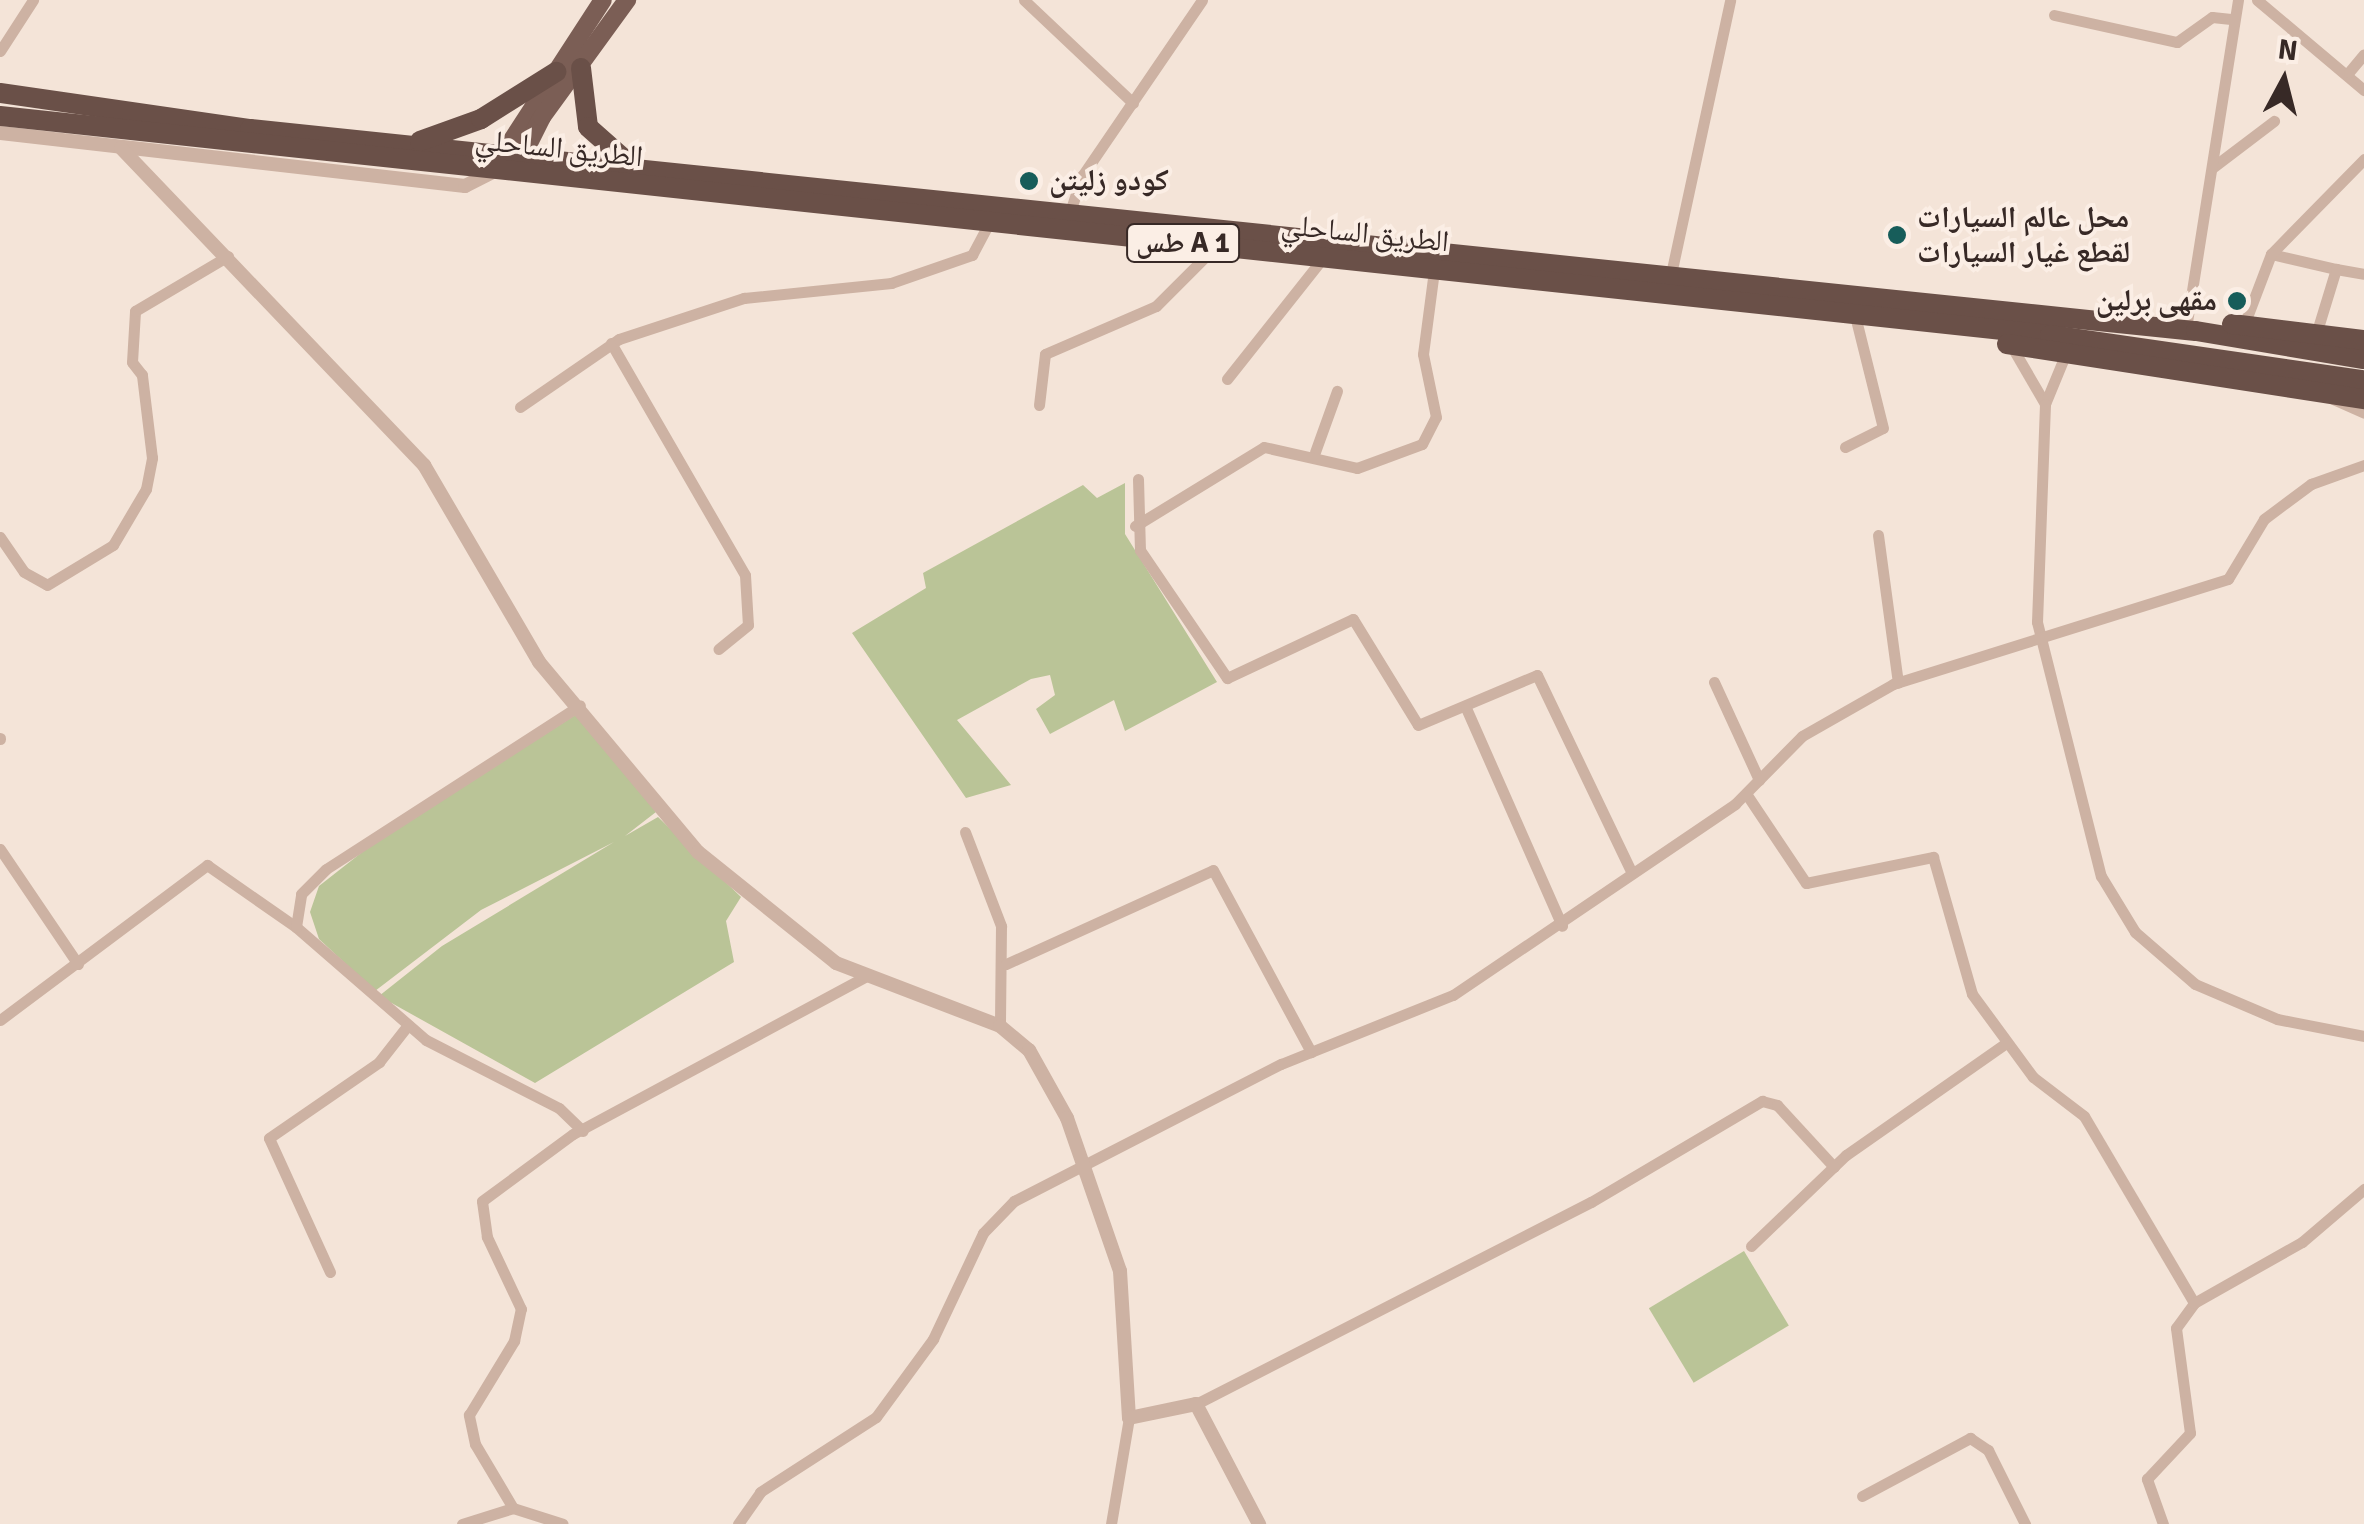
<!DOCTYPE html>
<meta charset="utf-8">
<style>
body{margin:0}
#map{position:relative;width:2364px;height:1524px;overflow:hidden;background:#f4e4d8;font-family:Signika,"Noto Naskh Arabic",sans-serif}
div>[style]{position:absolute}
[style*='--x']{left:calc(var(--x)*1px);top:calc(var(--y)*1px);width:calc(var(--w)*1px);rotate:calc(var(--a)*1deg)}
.green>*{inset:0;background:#bac497;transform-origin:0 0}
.minor>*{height:11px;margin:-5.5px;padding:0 5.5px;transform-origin:5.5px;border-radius:5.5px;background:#cdb2a3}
.tertiary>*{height:14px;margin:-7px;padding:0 7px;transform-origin:7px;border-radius:7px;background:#cdb2a3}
.primary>*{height:18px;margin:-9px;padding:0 9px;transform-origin:9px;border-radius:9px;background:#7b5e55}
.trunk>*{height:20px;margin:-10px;padding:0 10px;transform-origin:10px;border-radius:10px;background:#6a5048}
.dots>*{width:28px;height:28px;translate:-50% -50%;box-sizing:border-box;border:5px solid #fbeee5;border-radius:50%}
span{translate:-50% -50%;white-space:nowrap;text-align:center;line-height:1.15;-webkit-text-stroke:8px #fbeee5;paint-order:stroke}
.shield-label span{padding:2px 8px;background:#fbeee5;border:2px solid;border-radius:8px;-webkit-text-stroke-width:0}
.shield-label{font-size:28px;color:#372926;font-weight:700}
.street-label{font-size:30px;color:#372926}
.poi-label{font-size:30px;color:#372926;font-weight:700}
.left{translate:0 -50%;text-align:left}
.right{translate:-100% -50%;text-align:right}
.north{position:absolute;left:2234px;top:30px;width:100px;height:100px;-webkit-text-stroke:8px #fbeee5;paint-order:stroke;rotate:7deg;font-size:28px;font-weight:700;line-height:40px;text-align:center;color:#372926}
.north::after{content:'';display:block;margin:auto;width:35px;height:45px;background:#372926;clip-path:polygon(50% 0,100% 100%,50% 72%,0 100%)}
</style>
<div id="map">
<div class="green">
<i style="clip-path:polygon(1125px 483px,1125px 534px,1217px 682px,1125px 731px,1114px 700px,1050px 734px,1036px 709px,1055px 695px,1050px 675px,1031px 679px,957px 720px,1011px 785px,966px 798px,852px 633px,926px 588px,923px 573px,1083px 485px,1097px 498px)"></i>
<i style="clip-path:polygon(580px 712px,656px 812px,625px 836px,658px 817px,741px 897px,726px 921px,734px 962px,535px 1083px,379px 996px,442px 946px,614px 842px,481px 910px,375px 991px,319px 939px,310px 912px,319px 886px,375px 842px)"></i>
<i style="left:1744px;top:1251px;width:87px;height:111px;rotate:59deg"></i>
</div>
<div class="minor">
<i style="--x:1024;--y:0;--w:150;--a:43.4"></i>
<i style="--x:2257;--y:0;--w:140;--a:40.1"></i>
<i style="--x:2054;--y:15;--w:126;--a:12.4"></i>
<i style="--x:2177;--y:42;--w:43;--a:-35.5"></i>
<i style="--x:2212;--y:17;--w:19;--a:6"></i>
<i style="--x:0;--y:51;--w:61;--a:-57.1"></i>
<i style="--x:2349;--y:72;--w:23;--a:-50"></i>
<i style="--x:2212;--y:168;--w:78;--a:-37.2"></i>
<i style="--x:1070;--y:212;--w:38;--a:-72"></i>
<i style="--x:1082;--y:176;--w:213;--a:-55.7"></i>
<i style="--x:2271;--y:254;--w:67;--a:13"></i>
<i style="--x:1671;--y:274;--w:280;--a:-77.8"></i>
<i style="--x:2187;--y:322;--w:326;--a:-81"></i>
<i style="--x:2244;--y:325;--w:76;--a:-69.2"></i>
<i style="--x:2271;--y:254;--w:133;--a:-45.6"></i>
<i style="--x:2317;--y:331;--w:65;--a:-73"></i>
<i style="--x:2336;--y:269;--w:28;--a:10"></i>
<i style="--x:611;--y:343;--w:268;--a:60"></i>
<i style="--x:745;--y:575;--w:50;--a:86.6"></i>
<i style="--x:748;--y:625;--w:38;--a:141"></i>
<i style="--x:2012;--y:347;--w:66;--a:59.9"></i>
<i style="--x:2066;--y:353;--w:55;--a:112.4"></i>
<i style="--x:2045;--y:404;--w:218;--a:92.1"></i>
<i style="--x:2037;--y:622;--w:262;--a:75.9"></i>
<i style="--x:2101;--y:876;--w:66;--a:58.7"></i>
<i style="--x:2135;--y:932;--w:79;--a:40.9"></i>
<i style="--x:2195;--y:984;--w:89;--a:23.1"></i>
<i style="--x:2277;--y:1019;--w:89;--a:11.1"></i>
<i style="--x:1227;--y:379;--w:159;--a:-51.6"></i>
<i style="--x:2333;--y:399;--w:34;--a:24"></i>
<i style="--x:1039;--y:405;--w:51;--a:-83.3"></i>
<i style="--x:1045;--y:354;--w:121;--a:-23.4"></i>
<i style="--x:1156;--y:306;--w:82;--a:-45"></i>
<i style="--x:520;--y:407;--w:120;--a:-34.5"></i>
<i style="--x:619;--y:339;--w:132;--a:-18.2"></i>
<i style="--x:744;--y:298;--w:148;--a:-5.8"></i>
<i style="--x:891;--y:283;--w:86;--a:-19.1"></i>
<i style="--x:972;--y:255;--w:34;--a:-62"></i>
<i style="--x:1845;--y:447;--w:42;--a:-26.6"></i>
<i style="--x:1883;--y:428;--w:115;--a:-104"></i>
<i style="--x:1315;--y:452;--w:65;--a:-70.2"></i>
<i style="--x:1138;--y:479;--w:71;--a:88.4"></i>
<i style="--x:1140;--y:550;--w:155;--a:55.8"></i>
<i style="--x:1227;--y:678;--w:139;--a:-25.1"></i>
<i style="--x:1353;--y:619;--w:124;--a:58.5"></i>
<i style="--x:1418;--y:725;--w:129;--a:-22.8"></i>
<i style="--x:1537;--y:675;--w:220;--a:64.4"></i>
<i style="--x:1135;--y:526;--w:151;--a:-31.5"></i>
<i style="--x:1264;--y:447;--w:95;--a:12.7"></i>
<i style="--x:1357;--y:468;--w:69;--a:-20.3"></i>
<i style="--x:1422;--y:444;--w:30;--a:-63"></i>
<i style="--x:1436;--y:417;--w:64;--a:-101.7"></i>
<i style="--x:1423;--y:354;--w:84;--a:-82.5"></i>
<i style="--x:1878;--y:535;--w:149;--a:82.3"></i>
<i style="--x:0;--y:537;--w:42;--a:55.6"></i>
<i style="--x:24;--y:572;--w:26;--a:29"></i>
<i style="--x:47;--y:585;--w:77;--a:-31.2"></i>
<i style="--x:113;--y:545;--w:65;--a:-59.5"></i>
<i style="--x:146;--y:489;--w:32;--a:-79"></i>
<i style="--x:152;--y:458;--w:84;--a:-96.9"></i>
<i style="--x:142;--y:375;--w:16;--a:-128"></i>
<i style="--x:132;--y:362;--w:51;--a:-86.6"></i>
<i style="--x:135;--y:311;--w:108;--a:-30.6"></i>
<i style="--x:1714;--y:682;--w:108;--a:65.3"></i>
<i style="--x:1466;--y:708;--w:238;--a:66.2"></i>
<i style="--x:0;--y:739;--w:1;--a:-90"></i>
<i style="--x:1747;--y:795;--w:106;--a:56.2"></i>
<i style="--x:1806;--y:883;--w:130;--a:-11.6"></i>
<i style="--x:1933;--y:857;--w:142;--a:74.1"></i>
<i style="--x:1972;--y:994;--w:103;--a:53.7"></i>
<i style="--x:2033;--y:1077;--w:64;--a:37.4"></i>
<i style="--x:2084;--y:1116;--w:217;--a:59.5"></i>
<i style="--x:965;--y:832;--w:101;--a:69"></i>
<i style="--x:1001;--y:926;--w:100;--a:90.6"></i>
<i style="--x:0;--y:849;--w:139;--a:55.9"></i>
<i style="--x:296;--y:927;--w:172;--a:41"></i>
<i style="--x:426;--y:1040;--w:149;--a:27.1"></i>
<i style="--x:559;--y:1108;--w:33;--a:44"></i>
<i style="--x:1006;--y:964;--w:227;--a:-24.4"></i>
<i style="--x:1213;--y:870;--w:207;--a:61.7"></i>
<i style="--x:0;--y:1020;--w:259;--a:-36.8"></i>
<i style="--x:207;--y:865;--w:108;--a:34.9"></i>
<i style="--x:296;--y:927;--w:33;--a:-81"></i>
<i style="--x:301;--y:894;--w:35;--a:-45"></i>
<i style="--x:326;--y:869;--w:302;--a:-32.8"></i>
<i style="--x:1751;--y:1246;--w:132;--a:-43.8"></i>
<i style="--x:1846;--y:1155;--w:195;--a:-35"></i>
<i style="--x:330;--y:1272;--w:147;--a:-114.5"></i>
<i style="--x:269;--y:1138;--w:134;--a:-34.6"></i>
<i style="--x:379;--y:1062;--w:47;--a:-51.9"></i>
<i style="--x:1196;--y:1404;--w:444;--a:-27.1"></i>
<i style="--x:1591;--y:1202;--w:199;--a:-30.6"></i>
<i style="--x:1762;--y:1101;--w:16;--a:15"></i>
<i style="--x:1777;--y:1105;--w:84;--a:47.4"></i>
<i style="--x:1862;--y:1496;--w:123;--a:-28.2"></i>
<i style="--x:1970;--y:1438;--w:22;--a:34"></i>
<i style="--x:1988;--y:1450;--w:83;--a:63.4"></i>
<i style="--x:513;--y:1508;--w:74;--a:-120.7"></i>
<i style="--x:475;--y:1444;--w:30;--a:-102"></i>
<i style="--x:469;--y:1415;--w:87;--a:-58.7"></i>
<i style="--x:514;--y:1341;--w:33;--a:-78"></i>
<i style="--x:521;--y:1309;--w:80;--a:-115.3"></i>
<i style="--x:487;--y:1237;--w:36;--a:-98"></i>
<i style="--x:482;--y:1201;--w:113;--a:-36.4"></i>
<i style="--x:573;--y:1134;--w:331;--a:-28.3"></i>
<i style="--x:462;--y:1524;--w:53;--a:-17.4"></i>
<i style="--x:513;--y:1508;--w:52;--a:17.7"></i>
<i style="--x:738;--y:1524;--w:39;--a:-55"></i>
<i style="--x:760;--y:1492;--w:138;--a:-32.9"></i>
<i style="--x:876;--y:1417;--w:97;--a:-53.8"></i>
<i style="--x:933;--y:1339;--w:117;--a:-64.7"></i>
<i style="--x:983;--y:1233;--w:45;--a:-45.9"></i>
<i style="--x:1014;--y:1201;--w:300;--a:-27.2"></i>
<i style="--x:1281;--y:1064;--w:185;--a:-21.9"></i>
<i style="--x:1453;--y:995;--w:341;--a:-34.1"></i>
<i style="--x:1735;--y:804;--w:95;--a:-45.4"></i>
<i style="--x:1802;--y:736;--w:105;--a:-29.7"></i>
<i style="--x:1893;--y:684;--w:351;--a:-17.4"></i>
<i style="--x:2228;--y:579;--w:70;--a:-59"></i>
<i style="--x:2264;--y:519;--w:59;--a:-36.7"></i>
<i style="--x:2311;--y:484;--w:56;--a:-19.7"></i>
<i style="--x:1111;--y:1524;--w:108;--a:-80.4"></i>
<i style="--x:2163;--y:1524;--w:48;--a:-109.6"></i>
<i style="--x:2147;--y:1479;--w:63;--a:-46.9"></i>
<i style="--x:2190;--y:1433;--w:106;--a:-97.6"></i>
<i style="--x:2176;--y:1328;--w:31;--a:-54"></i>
<i style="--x:2194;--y:1303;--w:124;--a:-29.5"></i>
<i style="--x:2302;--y:1242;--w:82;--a:-40.5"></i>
</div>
<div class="tertiary">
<i style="--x:0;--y:133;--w:468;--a:6.5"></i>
<i style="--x:465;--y:186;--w:31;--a:-27"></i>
<i style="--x:121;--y:148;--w:439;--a:46.3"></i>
<i style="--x:424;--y:465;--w:228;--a:59.7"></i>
<i style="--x:539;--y:662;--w:248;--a:50.1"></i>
<i style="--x:698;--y:852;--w:177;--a:38.8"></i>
<i style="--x:836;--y:963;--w:176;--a:21"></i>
<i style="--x:1000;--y:1026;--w:38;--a:40"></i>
<i style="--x:1029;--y:1050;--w:78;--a:60.8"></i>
<i style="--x:1067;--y:1118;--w:162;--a:70.9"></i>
<i style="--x:1120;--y:1271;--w:147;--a:86.5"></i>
<i style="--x:1129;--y:1418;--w:68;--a:-11.8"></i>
<i style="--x:1196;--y:1404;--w:136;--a:62.3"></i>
</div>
<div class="primary">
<i style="--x:497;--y:163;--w:194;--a:-57"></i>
<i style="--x:516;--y:169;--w:58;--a:-63.4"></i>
<i style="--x:542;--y:117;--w:145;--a:-54"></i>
</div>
<div class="trunk">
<i style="--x:581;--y:68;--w:59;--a:83.2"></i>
<i style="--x:588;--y:127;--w:60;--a:41.6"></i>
<i style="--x:0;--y:93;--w:253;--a:8.2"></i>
<i style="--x:250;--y:129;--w:1956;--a:5.93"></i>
<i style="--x:2196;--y:331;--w:170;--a:9.5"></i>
<i style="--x:0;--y:116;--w:2062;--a:6.1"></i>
<i style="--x:2050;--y:335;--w:317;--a:8.2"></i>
<i style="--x:420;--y:141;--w:65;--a:-19.8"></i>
<i style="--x:481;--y:119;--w:89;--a:-32.1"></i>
<i style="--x:2232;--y:324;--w:133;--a:6.9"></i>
<i style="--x:2007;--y:344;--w:361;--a:8.8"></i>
</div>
<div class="dots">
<i style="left:1029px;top:181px;background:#175d5a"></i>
<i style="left:1897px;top:235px;background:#175d5a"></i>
<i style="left:2237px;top:301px;background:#175d5a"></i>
</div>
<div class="shield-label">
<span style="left:1183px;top:243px">طس A 1</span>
</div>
<div class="street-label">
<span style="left:559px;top:149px;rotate:6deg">الطريق الساحلي</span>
<span style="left:1365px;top:234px;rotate:6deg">الطريق الساحلي</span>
</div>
<div class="poi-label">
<span class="left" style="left:1049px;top:181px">كودو زليتن</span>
<span class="left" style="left:1917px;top:235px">محل عالم السيارات<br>لقطع غيار السيارات</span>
<span class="right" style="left:2217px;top:301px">مقهى برلين</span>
</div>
<div class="north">N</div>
</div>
